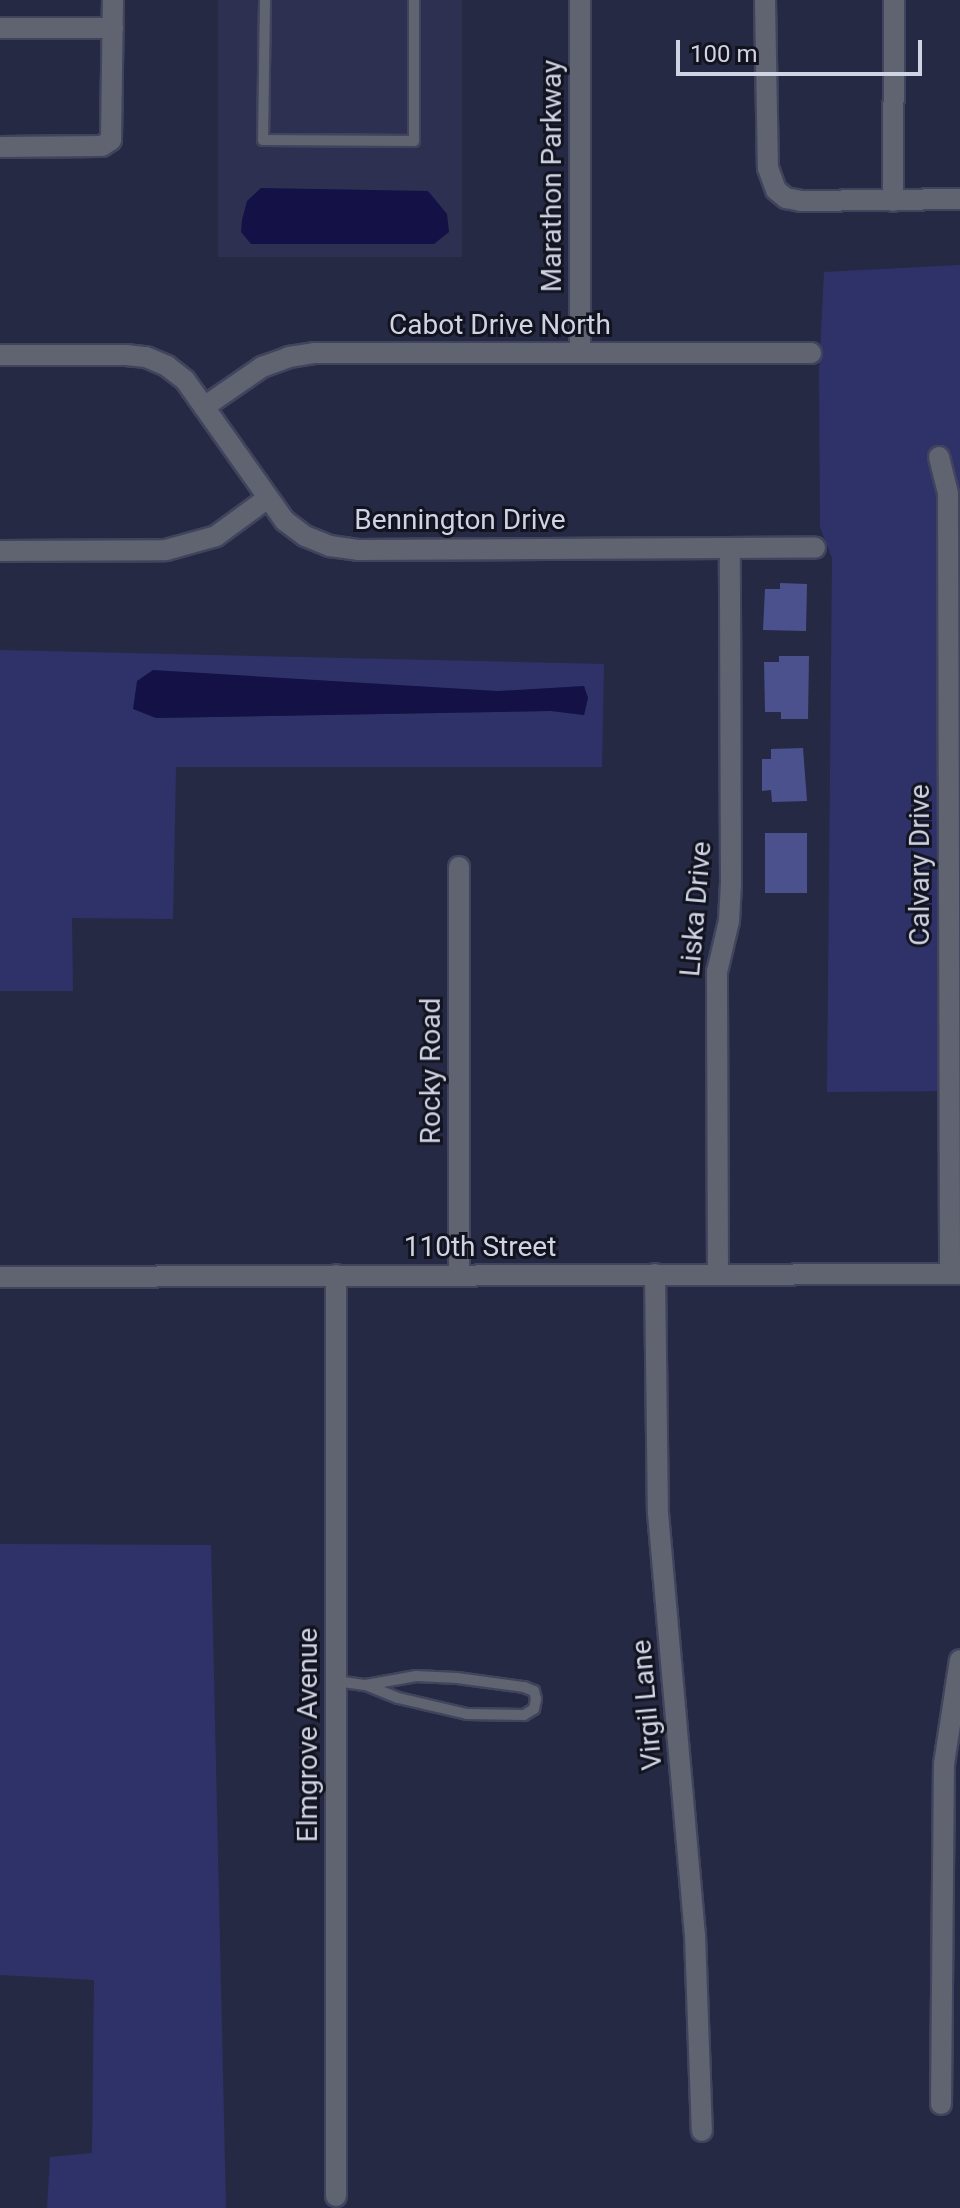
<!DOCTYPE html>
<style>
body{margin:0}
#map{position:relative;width:960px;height:2208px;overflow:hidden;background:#262943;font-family:Roboto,sans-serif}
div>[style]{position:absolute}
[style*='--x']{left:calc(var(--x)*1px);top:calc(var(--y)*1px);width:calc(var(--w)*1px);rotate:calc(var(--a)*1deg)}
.built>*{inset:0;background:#2d3050;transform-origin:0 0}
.green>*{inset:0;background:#2f3269}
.water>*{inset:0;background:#141147}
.building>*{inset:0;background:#4b518d;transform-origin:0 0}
.roads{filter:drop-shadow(2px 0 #41445d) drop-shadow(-2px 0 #41445d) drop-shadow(0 2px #41445d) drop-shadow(0 -2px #41445d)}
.service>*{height:10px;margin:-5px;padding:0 5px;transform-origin:5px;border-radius:5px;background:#606370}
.minor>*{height:20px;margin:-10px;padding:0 10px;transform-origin:10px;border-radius:10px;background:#606370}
span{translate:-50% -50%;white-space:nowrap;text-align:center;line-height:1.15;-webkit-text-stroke:6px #11131e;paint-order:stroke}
.street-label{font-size:28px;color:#d0d3e4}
.scale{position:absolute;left:676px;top:40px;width:246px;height:36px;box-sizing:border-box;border:4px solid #d0d3e4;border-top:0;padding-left:10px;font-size:24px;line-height:28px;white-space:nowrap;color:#d0d3e4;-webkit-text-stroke:6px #11131e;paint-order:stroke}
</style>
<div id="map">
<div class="built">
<i style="left:218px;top:0;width:244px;height:257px"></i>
</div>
<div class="green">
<i style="clip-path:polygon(960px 265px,960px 1091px,827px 1092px,832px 558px,820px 527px,819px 372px,824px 272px)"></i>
<i style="clip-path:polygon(evenodd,0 650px,604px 664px,602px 767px,176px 767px,173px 919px,72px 918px,73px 991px,0 991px,0 650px,584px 686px,588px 698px,584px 715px,551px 711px,156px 718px,584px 686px)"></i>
<i style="clip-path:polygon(0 1544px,211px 1545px,226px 2208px,47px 2208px,50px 2157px,92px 2153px,94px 1980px,0 1975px)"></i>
</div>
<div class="water">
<i style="clip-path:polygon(261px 188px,428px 191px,447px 214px,449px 232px,434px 244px,251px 244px,241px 232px,242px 220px,247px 201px)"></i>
<i style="clip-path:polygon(153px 670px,498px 691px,584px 686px,588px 698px,584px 715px,551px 711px,156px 718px,133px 709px,137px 681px)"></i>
</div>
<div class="building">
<i style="clip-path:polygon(780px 583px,807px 584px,806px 631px,763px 630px,765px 589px,780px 589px)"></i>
<i style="clip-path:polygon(779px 656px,809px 656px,808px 719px,781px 719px,781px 712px,765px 712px,764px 662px,779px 662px)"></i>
<i style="clip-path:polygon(803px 748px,807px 801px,772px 802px,771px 790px,762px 791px,762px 759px,771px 759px,771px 749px)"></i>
<i style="left:765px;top:833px;width:42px;height:60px"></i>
</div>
<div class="roads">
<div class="service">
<i style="--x:265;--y:0;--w:140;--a:90.8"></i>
<i style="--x:263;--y:140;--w:151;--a:0.4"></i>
<i style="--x:414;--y:141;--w:141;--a:-90"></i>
<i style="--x:336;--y:1681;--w:30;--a:8"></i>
<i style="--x:366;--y:1685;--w:51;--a:-10.2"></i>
<i style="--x:416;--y:1676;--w:41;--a:2.8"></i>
<i style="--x:457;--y:1678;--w:68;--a:7.7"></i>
<i style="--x:524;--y:1687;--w:11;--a:22"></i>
<i style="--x:534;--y:1691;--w:8;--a:76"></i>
<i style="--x:536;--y:1699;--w:10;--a:101"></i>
<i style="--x:534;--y:1709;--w:12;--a:149"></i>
<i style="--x:524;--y:1715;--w:57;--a:-179"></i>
<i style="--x:467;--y:1714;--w:71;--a:-166.9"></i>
<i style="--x:398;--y:1698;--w:35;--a:-158"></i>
</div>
<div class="minor">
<i style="--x:765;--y:0;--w:168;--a:89"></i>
<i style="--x:768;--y:168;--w:23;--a:70"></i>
<i style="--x:776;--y:190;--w:13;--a:39"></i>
<i style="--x:786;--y:198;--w:15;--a:11"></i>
<i style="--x:801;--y:201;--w:159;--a:-0.7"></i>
<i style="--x:0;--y:28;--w:113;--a:0"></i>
<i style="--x:0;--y:147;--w:102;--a:-0.6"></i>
<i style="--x:102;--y:146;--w:11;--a:-34"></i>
<i style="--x:111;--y:140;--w:140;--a:-89.2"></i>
<i style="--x:893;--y:201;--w:201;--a:-89.7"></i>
<i style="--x:580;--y:353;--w:353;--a:-90"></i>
<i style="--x:0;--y:355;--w:126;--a:0"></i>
<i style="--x:126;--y:355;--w:20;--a:6"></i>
<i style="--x:146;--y:357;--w:23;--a:23"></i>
<i style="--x:167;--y:366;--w:23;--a:38"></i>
<i style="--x:185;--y:380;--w:173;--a:54.7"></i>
<i style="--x:285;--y:521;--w:25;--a:37"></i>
<i style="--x:305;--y:536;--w:27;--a:22"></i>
<i style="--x:330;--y:546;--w:28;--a:8"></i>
<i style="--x:358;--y:550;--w:457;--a:-0.3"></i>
<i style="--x:204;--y:407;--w:70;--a:-34.6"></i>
<i style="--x:262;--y:367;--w:29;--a:-20"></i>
<i style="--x:289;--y:357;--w:25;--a:-9"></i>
<i style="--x:314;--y:353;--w:497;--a:0"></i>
<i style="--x:939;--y:457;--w:38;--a:76"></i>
<i style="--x:948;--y:494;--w:780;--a:89.85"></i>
<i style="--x:0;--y:551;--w:166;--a:-0.3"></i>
<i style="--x:166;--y:550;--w:52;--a:-15.6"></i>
<i style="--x:216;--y:536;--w:64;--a:-36.2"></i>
<i style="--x:459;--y:867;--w:408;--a:90"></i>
<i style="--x:655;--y:1274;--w:239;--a:89.3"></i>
<i style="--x:658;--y:1513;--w:424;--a:85"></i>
<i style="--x:695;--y:1935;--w:196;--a:88"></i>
<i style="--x:718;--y:1274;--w:302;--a:-90.2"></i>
<i style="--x:717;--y:972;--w:52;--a:-76.8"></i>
<i style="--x:729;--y:921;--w:36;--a:-87"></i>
<i style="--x:731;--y:885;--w:336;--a:-90.2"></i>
<i style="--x:0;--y:1277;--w:960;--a:-0.18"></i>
<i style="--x:941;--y:2104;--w:340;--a:-89.5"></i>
<i style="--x:944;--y:1764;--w:105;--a:-81.3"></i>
<i style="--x:336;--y:2196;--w:921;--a:-90"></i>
</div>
</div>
<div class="street-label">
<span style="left:552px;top:176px;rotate:-90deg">Marathon Parkway</span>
<span style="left:500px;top:325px">Cabot Drive North</span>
<span style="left:460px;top:520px">Bennington Drive</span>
<span style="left:920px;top:865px;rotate:-90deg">Calvary Drive</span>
<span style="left:696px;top:909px;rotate:-85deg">Liska Drive</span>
<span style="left:431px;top:1071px;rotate:-90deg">Rocky Road</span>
<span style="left:480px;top:1247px">110th Street</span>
<span style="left:647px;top:1705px;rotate:-95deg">Virgil Lane</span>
<span style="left:308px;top:1735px;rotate:-90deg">Elmgrove Avenue</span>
</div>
<div class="scale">100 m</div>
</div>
